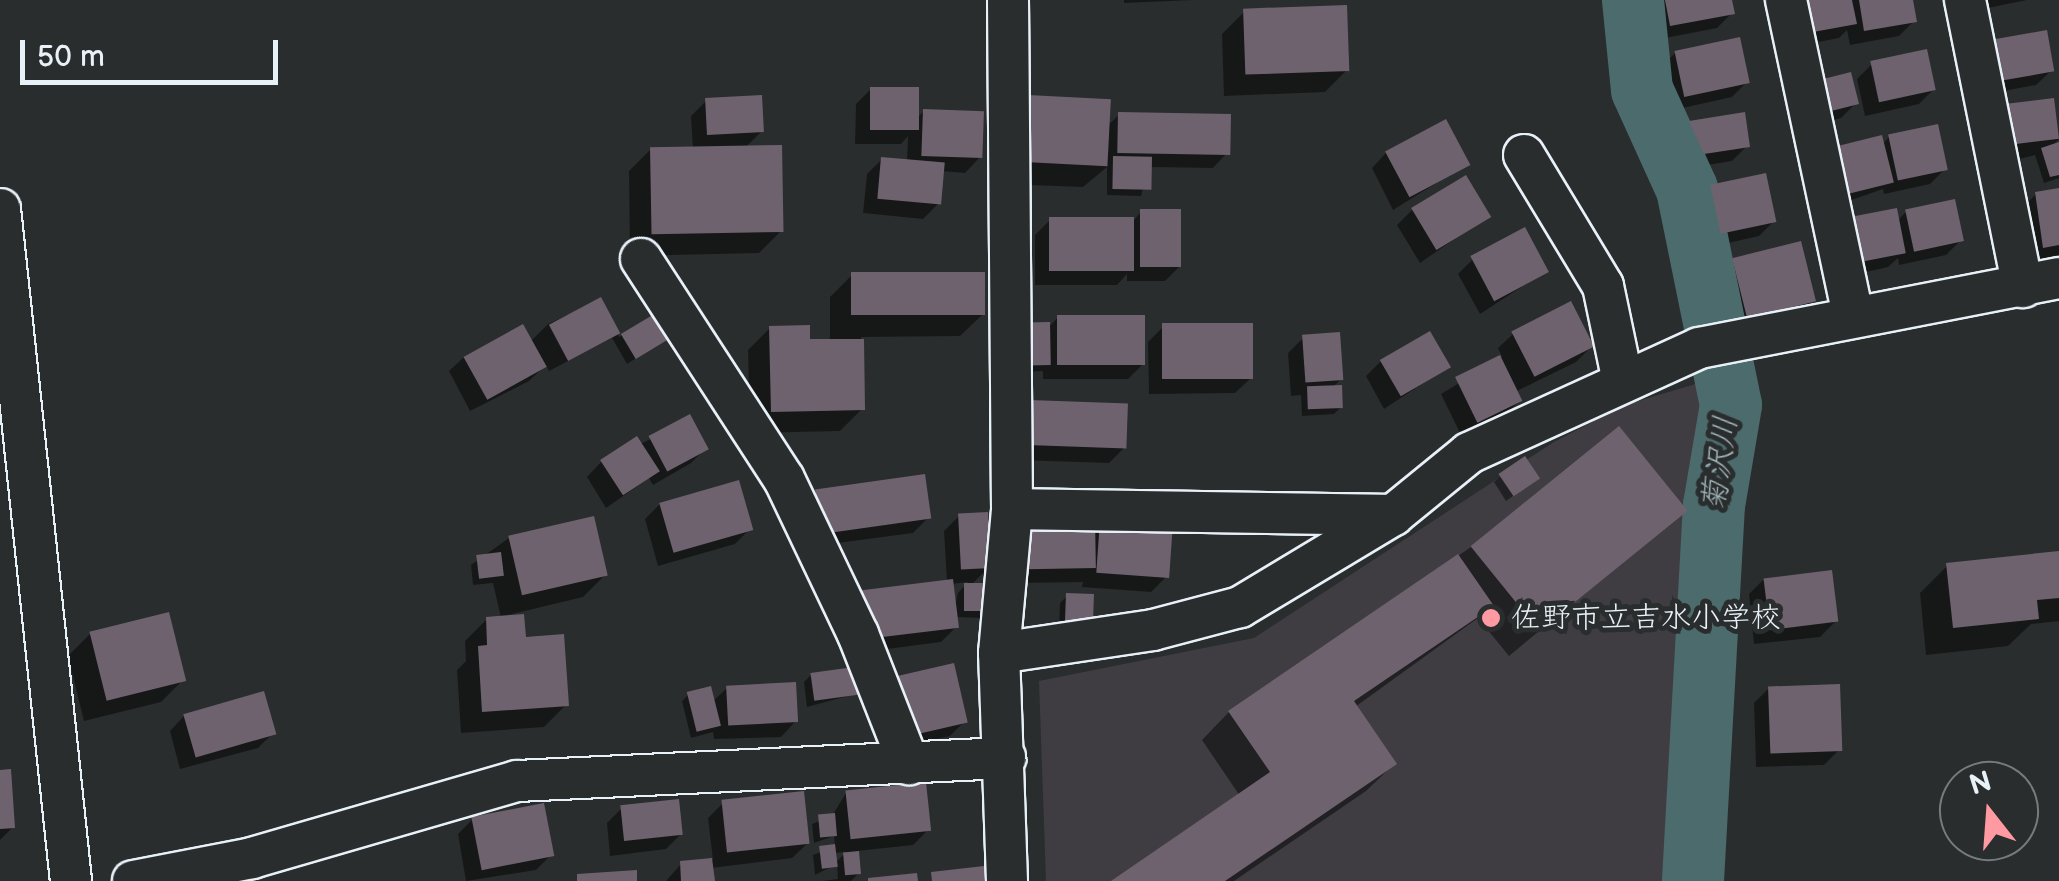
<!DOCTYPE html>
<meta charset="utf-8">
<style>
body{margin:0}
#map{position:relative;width:2059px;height:881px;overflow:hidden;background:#2a2d2e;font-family:"Balsamiq Sans","Klee One",sans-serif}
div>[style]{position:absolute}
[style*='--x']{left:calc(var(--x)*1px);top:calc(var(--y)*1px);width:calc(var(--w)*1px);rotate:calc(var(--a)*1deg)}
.built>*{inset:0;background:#3f3d42}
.shadow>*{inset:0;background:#0007}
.river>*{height:62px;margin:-31px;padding:0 31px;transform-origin:31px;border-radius:31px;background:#4c6b6d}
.building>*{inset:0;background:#6f626f;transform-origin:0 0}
.roads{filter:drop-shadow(2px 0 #e8f1f8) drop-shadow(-2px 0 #e8f1f8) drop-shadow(0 2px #e8f1f8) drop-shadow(0 -2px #e8f1f8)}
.minor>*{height:40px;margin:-20px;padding:0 20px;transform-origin:20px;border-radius:20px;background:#2a2d2e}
.dots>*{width:28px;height:28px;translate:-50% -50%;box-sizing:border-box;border:5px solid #2a2d2e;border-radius:50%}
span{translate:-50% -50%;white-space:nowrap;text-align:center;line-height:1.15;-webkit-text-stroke:10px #2a2d2e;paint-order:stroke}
.poi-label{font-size:30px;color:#e8f1f8}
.left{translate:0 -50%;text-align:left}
.water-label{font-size:32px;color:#a2b5b9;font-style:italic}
.north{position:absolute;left:1939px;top:761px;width:100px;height:100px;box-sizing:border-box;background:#2a2d2e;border:2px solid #767b7f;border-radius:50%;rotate:343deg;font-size:28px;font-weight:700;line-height:40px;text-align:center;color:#e8f1f8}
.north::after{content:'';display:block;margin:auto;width:35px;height:45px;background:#ff9aa2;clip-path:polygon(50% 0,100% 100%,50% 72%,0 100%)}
.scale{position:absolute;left:20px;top:40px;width:258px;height:45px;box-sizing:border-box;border:5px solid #e8f1f8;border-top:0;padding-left:12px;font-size:30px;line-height:35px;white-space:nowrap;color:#e8f1f8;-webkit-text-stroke:8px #2a2d2e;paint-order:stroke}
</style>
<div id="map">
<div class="built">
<i style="clip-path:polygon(1709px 380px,1674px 881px,1046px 881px,1039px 681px,1254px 638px,1554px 442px,1625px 405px)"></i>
</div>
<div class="shadow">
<i style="clip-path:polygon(1124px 0,1193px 0,1124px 3px)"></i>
<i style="clip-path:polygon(1648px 0,1729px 0,1732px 13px,1717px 28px,1655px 40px)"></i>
<i style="clip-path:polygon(1790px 0,1910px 0,1914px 21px,1899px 36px,1850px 45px,1847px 30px,1839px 38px,1788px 48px)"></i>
<i style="clip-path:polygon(1960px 0,2027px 0,1963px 13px)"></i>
<i style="clip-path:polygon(1244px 12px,1347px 70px,1325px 92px,1224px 96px,1222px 34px)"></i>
<i style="clip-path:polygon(1675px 53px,1747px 82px,1732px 97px,1669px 111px,1660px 68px)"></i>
<i style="clip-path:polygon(1975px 58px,2052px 70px,2036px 85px,1982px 95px)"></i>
<i style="clip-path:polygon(1872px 64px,1934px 89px,1919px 104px,1865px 116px,1857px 79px)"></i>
<i style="clip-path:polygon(1849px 75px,1856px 103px,1841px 118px,1802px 129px)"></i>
<i style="clip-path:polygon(871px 89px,916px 119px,924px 111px,980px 157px,965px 173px,941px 171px,938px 204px,923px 219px,863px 213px,867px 174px,882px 159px,907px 162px,908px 136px,901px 144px,855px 144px,856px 104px)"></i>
<i style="clip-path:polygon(706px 101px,762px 131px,745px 148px,781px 231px,759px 253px,630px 256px,629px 171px,651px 149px,693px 149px,691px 116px)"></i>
<i style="clip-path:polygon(2052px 101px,2059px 139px,2051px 147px,2059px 145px,2059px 178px,2044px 183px,2035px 155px,1986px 168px)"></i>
<i style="clip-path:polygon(1119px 115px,1228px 152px,1213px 168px,1149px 167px,1141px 196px,1107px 195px,1107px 167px,1083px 187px,1003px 184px,1007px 119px,1107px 126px)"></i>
<i style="clip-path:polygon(1743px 115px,1747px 146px,1732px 161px,1689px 168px,1675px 138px,1690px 123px)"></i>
<i style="clip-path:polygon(1889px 137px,1945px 169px,1930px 184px,1884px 194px,1883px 189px,1823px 210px)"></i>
<i style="clip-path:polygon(1386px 153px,1467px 164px,1393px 210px,1372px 168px)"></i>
<i style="clip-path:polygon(1711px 188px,1774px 221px,1759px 236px,1706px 248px,1696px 203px)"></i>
<i style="clip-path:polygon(2059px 191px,2059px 257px,2028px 261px,2021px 209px,2036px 194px)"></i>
<i style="clip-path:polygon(1412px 210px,1488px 216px,1420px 263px,1397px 225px)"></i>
<i style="clip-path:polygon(1141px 212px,1180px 266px,1165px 281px,1127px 281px,1127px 274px,1117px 285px,1035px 285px,1035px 235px,1050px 220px,1134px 220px)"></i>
<i style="clip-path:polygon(1906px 212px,1961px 240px,1946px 255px,1899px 265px,1898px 258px,1888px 267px,1840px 278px)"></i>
<i style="clip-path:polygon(1473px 259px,1546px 271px,1480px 314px,1458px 274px)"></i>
<i style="clip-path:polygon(1734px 260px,1814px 300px,1799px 315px,1733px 332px,1719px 275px)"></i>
<i style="clip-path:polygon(852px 275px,983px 314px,960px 336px,861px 337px,862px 409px,840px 431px,750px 433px,748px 350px,770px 328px,808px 342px,830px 342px,830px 297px)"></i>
<i style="clip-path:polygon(600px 300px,619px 337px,655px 316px,668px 338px,627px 364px,612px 338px,549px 371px,546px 365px,529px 381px,470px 411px,449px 371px,464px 357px,530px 342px,548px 324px)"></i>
<i style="clip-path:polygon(1058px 317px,1143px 364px,1128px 379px,1043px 379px,1043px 371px,1021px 372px,1027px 325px,1051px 325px)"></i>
<i style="clip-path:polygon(1163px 327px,1251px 378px,1235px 393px,1149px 394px,1148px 342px)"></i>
<i style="clip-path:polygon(1513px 334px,1591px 347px,1576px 362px,1515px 392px,1519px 401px,1504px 416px,1462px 437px,1441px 394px,1502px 357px,1498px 348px)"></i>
<i style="clip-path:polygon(1303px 338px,1341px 379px,1331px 389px,1341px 407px,1334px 414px,1302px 416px,1301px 395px,1291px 396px,1288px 353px)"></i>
<i style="clip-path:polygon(1381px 361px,1448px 367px,1384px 409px,1366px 376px)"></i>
<i style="clip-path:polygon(1015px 418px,1124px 448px,1109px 463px,1013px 460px)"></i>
<i style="clip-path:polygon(651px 439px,706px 448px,691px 463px,653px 485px,649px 478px,606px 508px,587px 477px,601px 462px)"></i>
<i style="clip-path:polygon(1501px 476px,1530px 484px,1506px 501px,1494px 482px)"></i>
<i style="clip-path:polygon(816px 491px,928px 518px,913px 533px,807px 547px,801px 506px)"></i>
<i style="clip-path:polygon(660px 504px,750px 529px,735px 544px,658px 566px,645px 519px)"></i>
<i style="clip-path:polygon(1684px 511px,1509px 656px,1478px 618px,1355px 707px,1394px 764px,1366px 791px,1234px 881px,1115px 881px,1240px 796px,1202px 740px,1229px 712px,1471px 547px)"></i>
<i style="clip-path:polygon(evenodd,959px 516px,989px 567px,970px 586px,988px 611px,981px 618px,955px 617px,956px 627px,941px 642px,848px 654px,947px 582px,944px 531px,959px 516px,968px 582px,958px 593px,954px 610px,951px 584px,968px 582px)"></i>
<i style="clip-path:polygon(1101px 523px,1166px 577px,1151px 592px,1082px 587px,1083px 582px,1013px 583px,1012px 537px)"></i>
<i style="clip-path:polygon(509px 538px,605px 575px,583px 597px,508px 615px,566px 705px,544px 727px,461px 733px,457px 670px,466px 661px,465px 641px,487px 619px,501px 618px,493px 583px,473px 585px,471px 565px)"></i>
<i style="clip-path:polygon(2059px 554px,2059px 621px,2031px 624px,2008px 646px,1926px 655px,1920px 593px,1948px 565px)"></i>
<i style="clip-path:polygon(1764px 579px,1835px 622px,1820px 637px,1754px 644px,1749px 594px)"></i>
<i style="clip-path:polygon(1067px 596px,1092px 622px,1059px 628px,1060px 603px)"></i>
<i style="clip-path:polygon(90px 634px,183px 680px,161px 702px,84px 721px,68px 656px)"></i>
<i style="clip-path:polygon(811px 675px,855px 694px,807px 707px,804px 682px)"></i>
<i style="clip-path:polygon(727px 688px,796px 721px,781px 737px,714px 739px,713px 732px,691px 738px,682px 701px,689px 694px,712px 702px)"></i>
<i style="clip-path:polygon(1769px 688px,1839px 750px,1824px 765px,1756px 767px,1754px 703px)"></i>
<i style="clip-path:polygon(874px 695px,965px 721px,950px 736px,886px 750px)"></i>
<i style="clip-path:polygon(184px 716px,273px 733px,258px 748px,180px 769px,170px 731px)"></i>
<i style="clip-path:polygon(0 772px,13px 827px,0 840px)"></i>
<i style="clip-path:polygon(evenodd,846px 793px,928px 830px,913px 845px,857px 851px,859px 873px,851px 881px,822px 881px,838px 879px,837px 864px,815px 875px,813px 855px,835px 847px,834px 836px,814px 843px,812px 824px,832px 816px,846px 793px,846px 852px,835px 863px,834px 853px,846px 852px)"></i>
<i style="clip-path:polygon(723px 803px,808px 843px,792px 858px,711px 868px,712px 881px,666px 881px,681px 864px,713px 860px,708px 818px)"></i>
<i style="clip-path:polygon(622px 808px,681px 834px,666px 849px,610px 856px,607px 823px)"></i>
<i style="clip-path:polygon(473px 819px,551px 855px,536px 870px,466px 881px,458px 834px)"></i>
</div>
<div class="river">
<i style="--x:1633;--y:0;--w:90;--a:84.3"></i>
<i style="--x:1642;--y:90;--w:109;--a:65.6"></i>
<i style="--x:1687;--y:189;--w:220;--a:78.5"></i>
<i style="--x:1731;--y:405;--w:101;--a:99.6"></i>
<i style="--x:1714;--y:505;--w:377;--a:93.2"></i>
</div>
<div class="building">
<i style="clip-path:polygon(1665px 0,1732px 0,1735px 14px,1670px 26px)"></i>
<i style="clip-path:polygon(1796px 0,1852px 0,1857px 24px,1802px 34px)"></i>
<i style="clip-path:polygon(1859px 0,1913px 0,1917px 22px,1864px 31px)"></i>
<i style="left:1347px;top:5px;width:66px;height:104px;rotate:88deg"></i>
<i style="left:2047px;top:30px;width:42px;height:59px;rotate:80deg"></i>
<i style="left:1740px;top:37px;width:47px;height:67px;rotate:78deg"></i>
<i style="left:1927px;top:49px;width:42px;height:58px;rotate:78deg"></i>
<i style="left:1851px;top:72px;width:33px;height:43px;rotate:76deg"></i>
<i style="left:870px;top:87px;width:49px;height:43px"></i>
<i style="left:762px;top:95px;width:37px;height:57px;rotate:87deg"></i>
<i style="left:1028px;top:95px;width:83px;height:67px;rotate:3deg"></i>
<i style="left:2054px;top:98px;width:41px;height:66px;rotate:83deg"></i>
<i style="left:923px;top:109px;width:61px;height:47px;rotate:2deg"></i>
<i style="left:1118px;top:112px;width:113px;height:41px;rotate:1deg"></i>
<i style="clip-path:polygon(1745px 112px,1750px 147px,1704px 154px,1689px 121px)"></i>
<i style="left:1446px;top:119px;width:52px;height:69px;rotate:62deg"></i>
<i style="left:1938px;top:124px;width:47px;height:51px;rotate:78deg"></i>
<i style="left:1882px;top:135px;width:49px;height:59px;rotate:76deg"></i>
<i style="clip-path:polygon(2059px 142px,2059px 175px,2050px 177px,2041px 148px)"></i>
<i style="left:782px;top:145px;width:87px;height:132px;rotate:89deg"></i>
<i style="left:1113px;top:156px;width:39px;height:33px;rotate:1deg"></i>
<i style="left:881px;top:157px;width:64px;height:42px;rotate:5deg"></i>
<i style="left:1766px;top:173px;width:50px;height:57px;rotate:78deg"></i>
<i style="left:1466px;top:175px;width:49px;height:64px;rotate:59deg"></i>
<i style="clip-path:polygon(2059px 188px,2059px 245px,2043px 248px,2035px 192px)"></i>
<i style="left:1955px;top:199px;width:43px;height:51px;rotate:78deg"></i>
<i style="left:1897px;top:208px;width:46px;height:53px;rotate:79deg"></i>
<i style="left:1140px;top:209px;width:41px;height:58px"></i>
<i style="left:1049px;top:217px;width:85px;height:54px"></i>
<i style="left:1525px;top:227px;width:51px;height:62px;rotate:62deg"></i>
<i style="left:1801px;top:241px;width:62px;height:71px;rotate:76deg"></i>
<i style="left:985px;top:272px;width:43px;height:134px;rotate:90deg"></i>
<i style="left:601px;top:297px;width:41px;height:59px;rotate:62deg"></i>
<i style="left:1571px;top:301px;width:51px;height:67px;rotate:63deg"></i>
<i style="left:656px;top:313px;width:29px;height:41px;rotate:59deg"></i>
<i style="left:1057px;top:315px;width:88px;height:50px"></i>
<i style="left:1050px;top:322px;width:43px;height:24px;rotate:89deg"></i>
<i style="left:1253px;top:323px;width:56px;height:91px;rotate:90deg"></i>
<i style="left:523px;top:324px;width:49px;height:68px;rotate:61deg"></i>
<i style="clip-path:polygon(810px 325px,810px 339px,864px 339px,865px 410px,771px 412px,769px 326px)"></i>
<i style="left:1430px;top:331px;width:42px;height:58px;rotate:60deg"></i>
<i style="left:1340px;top:332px;width:48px;height:38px;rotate:86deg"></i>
<i style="left:1500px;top:355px;width:51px;height:50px;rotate:64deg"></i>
<i style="left:1342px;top:385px;width:23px;height:35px;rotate:88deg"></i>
<i style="left:1029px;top:400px;width:99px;height:45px;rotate:2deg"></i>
<i style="left:690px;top:414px;width:40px;height:47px;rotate:62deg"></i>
<i style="left:1619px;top:426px;width:109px;height:191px;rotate:51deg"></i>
<i style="left:637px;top:436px;width:42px;height:44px;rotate:57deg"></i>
<i style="left:1525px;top:456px;width:27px;height:32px;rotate:56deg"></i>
<i style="left:925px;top:474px;width:45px;height:111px;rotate:82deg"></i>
<i style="left:739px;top:480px;width:52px;height:83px;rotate:74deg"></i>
<i style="left:988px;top:512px;width:56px;height:30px;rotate:87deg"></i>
<i style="left:594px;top:516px;width:61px;height:88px;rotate:77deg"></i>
<i style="left:1095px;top:518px;width:50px;height:69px;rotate:89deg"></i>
<i style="left:1100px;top:520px;width:73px;height:53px;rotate:4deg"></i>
<i style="clip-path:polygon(2059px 551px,2059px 598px,2037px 600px,2039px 619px,1953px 628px,1946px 563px)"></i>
<i style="left:501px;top:552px;width:24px;height:25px;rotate:83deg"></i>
<i style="clip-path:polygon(1458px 554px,1494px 606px,1354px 701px,1397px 764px,1225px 881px,1111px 881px,1270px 772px,1228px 711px)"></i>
<i style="left:1832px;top:570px;width:52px;height:69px;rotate:83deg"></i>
<i style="left:953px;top:579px;width:49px;height:98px;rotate:83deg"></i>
<i style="left:964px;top:583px;width:28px;height:28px"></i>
<i style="left:1066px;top:593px;width:28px;height:29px;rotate:2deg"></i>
<i style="left:169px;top:612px;width:71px;height:82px;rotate:76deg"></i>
<i style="clip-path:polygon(524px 614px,526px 637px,564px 634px,569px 706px,482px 712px,478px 646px,487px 645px,486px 617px)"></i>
<i style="left:954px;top:663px;width:61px;height:68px;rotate:77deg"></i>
<i style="left:854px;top:667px;width:28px;height:44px;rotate:82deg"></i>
<i style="left:796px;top:682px;width:40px;height:70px;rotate:87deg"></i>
<i style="left:1840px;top:684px;width:67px;height:72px;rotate:88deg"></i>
<i style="left:711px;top:686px;width:41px;height:25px;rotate:76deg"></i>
<i style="left:264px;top:691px;width:45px;height:84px;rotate:74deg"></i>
<i style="clip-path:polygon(11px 769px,15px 828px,0 829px,0 770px)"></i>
<i style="left:926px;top:782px;width:49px;height:81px;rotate:84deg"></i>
<i style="left:804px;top:791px;width:53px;height:83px;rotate:84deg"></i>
<i style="left:679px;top:799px;width:36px;height:59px;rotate:84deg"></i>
<i style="left:544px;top:803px;width:54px;height:74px;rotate:79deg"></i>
<i style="left:835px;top:813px;width:23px;height:17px;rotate:85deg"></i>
<i style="left:835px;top:844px;width:23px;height:16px;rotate:83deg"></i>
<i style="left:859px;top:851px;width:23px;height:16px;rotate:85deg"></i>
<i style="clip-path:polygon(712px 858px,715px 881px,681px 881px,680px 861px)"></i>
<i style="clip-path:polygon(993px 865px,995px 881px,932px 881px,931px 872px)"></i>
<i style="clip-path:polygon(637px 870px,637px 881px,577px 881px,577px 874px)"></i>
<i style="clip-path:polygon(917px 873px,918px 881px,868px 881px,868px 878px)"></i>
</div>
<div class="roads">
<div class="minor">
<i style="--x:1786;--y:0;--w:323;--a:78"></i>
<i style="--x:1965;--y:0;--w:293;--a:78.6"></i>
<i style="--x:1524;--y:155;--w:153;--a:58.9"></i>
<i style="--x:1603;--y:286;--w:98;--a:78.2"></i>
<i style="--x:0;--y:209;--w:676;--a:83.97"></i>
<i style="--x:641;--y:259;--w:262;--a:57"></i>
<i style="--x:784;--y:479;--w:172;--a:64.5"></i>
<i style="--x:858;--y:634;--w:140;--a:68.6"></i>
<i style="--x:1012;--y:509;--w:381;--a:0.9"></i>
<i style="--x:999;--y:653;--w:156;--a:-8.5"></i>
<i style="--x:1153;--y:630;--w:90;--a:-14.8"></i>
<i style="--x:1240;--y:607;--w:179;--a:-31"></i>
<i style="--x:1393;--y:515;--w:98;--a:-39.2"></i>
<i style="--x:1469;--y:453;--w:253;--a:-24.5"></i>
<i style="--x:1699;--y:348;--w:367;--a:-11"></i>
<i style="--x:133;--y:881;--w:121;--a:-10.9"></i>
<i style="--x:252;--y:858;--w:276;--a:-16.2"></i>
<i style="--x:517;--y:781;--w:489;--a:-2.7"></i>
<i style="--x:1007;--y:881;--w:228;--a:-92"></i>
<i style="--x:999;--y:653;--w:145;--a:-84.8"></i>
<i style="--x:1012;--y:509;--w:509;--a:-90.45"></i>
</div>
</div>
<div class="dots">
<i style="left:1491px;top:618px;background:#ff9aa2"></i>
</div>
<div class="poi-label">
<span class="left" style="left:1511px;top:618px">佐野市立吉水小学校</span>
</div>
<div class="water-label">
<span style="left:1721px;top:464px;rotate:-82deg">菊沢川</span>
</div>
<div class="north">N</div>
<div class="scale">50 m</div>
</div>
